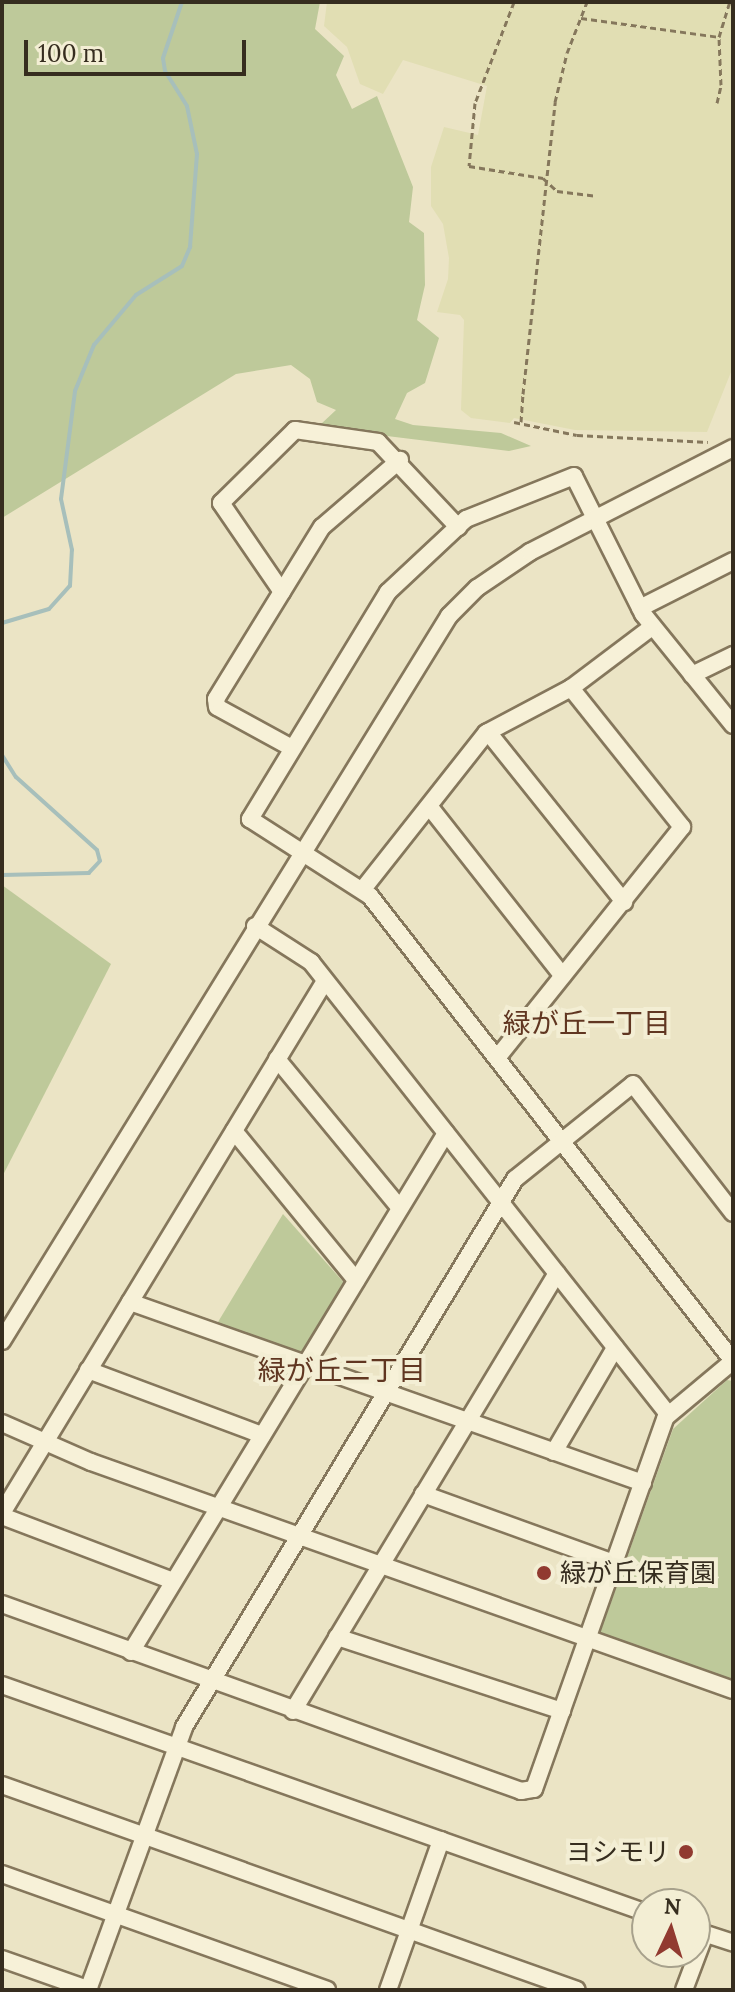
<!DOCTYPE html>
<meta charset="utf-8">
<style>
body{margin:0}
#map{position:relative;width:735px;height:1992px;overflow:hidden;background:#ebe4c5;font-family:Lora,"Noto Sans JP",serif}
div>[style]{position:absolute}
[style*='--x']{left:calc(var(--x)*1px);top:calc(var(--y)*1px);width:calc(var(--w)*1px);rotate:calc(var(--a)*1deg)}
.farmland>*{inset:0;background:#e1deb3}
.green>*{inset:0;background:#bec99a}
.stream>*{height:4px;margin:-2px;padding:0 2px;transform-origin:2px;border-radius:2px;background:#a7bfbb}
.path>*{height:3px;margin-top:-1.5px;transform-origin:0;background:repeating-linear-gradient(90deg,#85775c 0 6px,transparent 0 10px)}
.roads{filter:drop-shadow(2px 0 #85775c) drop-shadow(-2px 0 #85775c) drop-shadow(0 2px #85775c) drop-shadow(0 -2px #85775c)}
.minor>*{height:16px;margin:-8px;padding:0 8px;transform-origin:8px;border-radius:8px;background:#f7f1d8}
.dots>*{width:22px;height:22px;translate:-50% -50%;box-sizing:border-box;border:4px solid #f3eed4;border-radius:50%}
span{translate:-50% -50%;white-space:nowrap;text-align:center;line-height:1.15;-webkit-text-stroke:8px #f3eed4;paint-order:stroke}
.poi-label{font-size:26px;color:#362d1f}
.left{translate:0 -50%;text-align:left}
.right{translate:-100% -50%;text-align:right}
.neighbourhood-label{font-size:28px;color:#603621}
.frame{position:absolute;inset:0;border:4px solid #362d1f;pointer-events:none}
.north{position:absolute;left:631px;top:1888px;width:80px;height:80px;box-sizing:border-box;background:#f3eed4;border:2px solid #a7a18c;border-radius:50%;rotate:4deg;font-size:22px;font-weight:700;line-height:32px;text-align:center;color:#362d1f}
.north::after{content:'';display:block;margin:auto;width:28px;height:36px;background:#913a30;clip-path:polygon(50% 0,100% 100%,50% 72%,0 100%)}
.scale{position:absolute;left:24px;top:40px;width:222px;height:36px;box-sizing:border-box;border:4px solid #362d1f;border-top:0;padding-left:10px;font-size:24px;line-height:28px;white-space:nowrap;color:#362d1f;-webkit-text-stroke:6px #f3eed4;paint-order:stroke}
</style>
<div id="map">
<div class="farmland">
<i style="clip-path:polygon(327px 2px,733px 2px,733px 367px,707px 432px,575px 430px,514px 418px,510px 423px,471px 418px,461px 410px,464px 320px,460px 315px,437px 312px,448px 279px,449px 258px,443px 224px,431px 206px,431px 167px,444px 127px,478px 135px,487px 86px,403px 60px,383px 94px,360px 84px,347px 47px,324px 26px)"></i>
</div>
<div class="green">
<i style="clip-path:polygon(2px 2px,320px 2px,315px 29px,344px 56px,336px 75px,352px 109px,377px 96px,413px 187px,409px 222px,424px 233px,425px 285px,417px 320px,439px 338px,425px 383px,407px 393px,395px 419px,413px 425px,501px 433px,531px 446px,509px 451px,330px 429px,320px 425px,336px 410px,317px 402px,310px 379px,291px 365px,236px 374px,2px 518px)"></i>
<i style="clip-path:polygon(2px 885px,111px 964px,2px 1177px)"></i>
<i style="clip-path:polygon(283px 1214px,346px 1285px,305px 1355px,220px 1328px,218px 1322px)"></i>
<i style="clip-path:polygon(727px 1380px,733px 1381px,733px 1682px,600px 1633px,673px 1429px)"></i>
</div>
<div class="stream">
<i style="--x:2;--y:623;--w:49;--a:-16.6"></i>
<i style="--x:49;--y:609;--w:31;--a:-48"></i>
<i style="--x:70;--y:586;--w:36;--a:-87"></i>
<i style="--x:72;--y:550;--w:52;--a:-102.2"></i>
<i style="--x:61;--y:499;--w:109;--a:-82.6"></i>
<i style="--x:75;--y:391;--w:50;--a:-67.6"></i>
<i style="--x:94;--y:345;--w:65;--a:-50"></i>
<i style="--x:136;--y:295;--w:54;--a:-32.2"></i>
<i style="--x:182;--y:266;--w:21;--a:-67"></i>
<i style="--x:190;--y:247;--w:93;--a:-85.7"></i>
<i style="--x:197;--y:154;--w:49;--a:-101.8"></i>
<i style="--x:187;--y:106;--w:41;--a:-122.2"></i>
<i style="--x:165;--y:71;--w:13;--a:-99"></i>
<i style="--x:163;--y:58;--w:59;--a:-71.3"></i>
<i style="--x:2;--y:755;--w:26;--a:58"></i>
<i style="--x:16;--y:777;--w:109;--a:42"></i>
<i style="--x:97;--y:850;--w:11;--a:75"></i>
<i style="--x:100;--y:861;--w:16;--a:133"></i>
<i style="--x:89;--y:873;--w:87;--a:178.7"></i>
</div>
<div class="path">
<i style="--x:514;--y:2;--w:108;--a:111.1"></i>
<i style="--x:475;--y:103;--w:63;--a:95.4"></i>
<i style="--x:469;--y:166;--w:75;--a:9.2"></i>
<i style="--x:543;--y:178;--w:19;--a:43"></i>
<i style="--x:557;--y:191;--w:39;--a:7"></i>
<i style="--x:581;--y:18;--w:139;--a:7.8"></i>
<i style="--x:717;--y:103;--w:18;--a:-77"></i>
<i style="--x:721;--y:85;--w:48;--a:-92.4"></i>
<i style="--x:719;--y:37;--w:37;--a:-73"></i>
<i style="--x:523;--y:394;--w:294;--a:-83.7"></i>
<i style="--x:555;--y:102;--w:50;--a:-76.2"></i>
<i style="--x:567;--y:53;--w:55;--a:-68.6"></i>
<i style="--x:514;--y:422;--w:64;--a:11.7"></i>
<i style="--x:577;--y:435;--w:131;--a:3.1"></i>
<i style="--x:521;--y:422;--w:28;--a:-86"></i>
</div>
<div class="roads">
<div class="minor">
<i style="--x:282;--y:592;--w:108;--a:-124.4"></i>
<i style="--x:221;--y:503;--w:104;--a:-44.6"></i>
<i style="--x:295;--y:430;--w:84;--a:8.2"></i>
<i style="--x:378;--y:442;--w:117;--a:46.7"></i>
<i style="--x:640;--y:608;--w:104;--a:-26.8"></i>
<i style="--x:692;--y:675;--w:46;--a:-26"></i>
<i style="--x:733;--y:725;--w:143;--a:-129"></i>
<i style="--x:643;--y:614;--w:154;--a:-116.6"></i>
<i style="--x:574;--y:476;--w:116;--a:158.3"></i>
<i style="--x:466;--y:519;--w:107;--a:136.9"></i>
<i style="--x:388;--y:592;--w:266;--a:121.3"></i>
<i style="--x:250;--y:819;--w:143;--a:32.7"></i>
<i style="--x:370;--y:896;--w:590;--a:52.02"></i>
<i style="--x:488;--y:732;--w:218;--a:51.3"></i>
<i style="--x:292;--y:748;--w:85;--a:-151.3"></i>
<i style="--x:217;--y:707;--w:8;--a:-97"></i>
<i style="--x:216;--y:699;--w:202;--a:-58.4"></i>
<i style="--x:322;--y:527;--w:103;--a:-40.7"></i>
<i style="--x:429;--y:806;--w:216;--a:51.8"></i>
<i style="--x:363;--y:889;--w:199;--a:-51.7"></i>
<i style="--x:486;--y:733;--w:96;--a:-27.9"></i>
<i style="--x:571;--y:688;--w:101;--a:-37"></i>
<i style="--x:255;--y:926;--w:67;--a:32.7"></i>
<i style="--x:311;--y:962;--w:576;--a:51.7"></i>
<i style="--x:497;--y:1058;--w:296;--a:-51.3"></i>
<i style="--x:682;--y:827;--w:178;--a:-128.6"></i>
<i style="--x:277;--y:1059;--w:193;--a:50.5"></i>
<i style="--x:234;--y:1131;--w:193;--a:50.7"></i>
<i style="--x:130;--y:1302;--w:544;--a:19.43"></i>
<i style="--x:2;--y:1341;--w:852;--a:-58.34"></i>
<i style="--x:449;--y:616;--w:40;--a:-45"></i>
<i style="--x:477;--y:588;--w:64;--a:-34.2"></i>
<i style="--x:530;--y:552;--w:228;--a:-27.1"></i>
<i style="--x:88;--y:1370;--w:186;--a:20.5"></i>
<i style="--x:2;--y:1423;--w:97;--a:23.7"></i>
<i style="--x:91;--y:1462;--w:681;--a:19.55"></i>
<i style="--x:554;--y:1452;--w:121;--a:-59.6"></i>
<i style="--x:423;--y:1494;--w:203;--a:19.9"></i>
<i style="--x:2;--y:1513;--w:622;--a:-58.74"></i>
<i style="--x:2;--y:1516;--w:183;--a:20.8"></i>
<i style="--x:2;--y:1604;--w:552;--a:19.81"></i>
<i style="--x:521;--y:1791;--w:13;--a:-9"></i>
<i style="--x:534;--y:1789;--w:395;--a:-70.5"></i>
<i style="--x:666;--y:1417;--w:87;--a:-39.9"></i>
<i style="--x:337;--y:1637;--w:237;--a:18.2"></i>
<i style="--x:131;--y:1652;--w:607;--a:-58.74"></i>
<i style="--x:2;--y:1685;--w:684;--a:19.47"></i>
<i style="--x:293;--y:1711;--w:511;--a:-58.92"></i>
<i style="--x:2;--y:1785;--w:610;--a:19.62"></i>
<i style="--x:2;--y:1874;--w:345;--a:19.6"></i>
<i style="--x:697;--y:1931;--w:38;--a:18"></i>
<i style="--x:2;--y:1959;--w:93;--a:19.4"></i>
<i style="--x:88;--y:1990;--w:280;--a:-69.9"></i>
<i style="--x:184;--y:1727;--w:640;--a:-58.87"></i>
<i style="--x:515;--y:1179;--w:151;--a:-38.8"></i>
<i style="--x:633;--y:1084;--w:163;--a:52.2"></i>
<i style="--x:388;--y:1990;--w:159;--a:-70.5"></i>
<i style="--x:684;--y:1990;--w:60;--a:-69.4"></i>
</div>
</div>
<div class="dots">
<i style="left:544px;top:1573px;background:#913a30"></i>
<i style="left:686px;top:1852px;background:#913a30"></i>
</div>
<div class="poi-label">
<span class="left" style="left:560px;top:1573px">緑が丘保育園</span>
<span class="right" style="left:670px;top:1852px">ヨシモリ</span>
</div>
<div class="neighbourhood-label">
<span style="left:587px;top:1023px">緑が丘一丁目</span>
<span style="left:342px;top:1370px">緑が丘二丁目</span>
</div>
<div class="frame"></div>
<div class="north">N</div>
<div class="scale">100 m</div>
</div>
